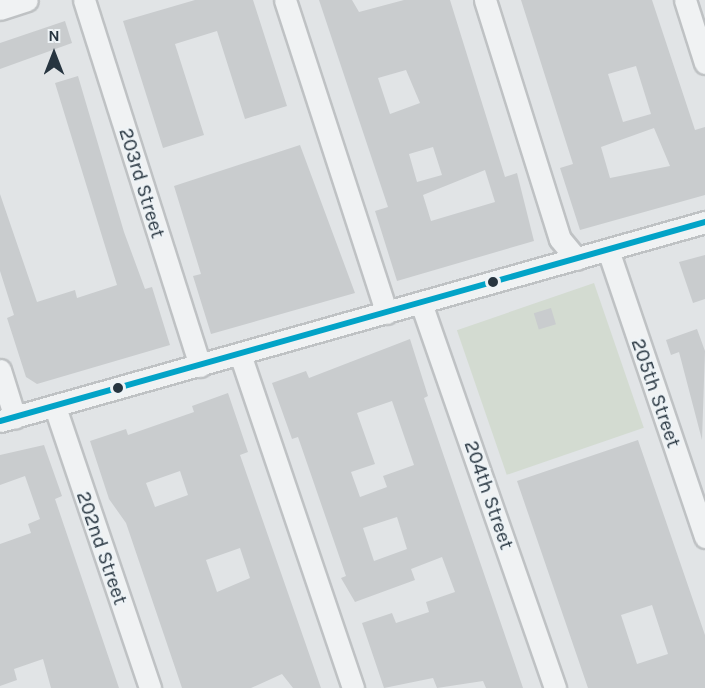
<!DOCTYPE html>
<style>
body{margin:0}
#map{position:relative;width:705px;height:688px;overflow:hidden;background:#e1e4e6;font-family:Karla,sans-serif}
div>[style]{position:absolute}
[style*='--x']{left:calc(var(--x)*1px);top:calc(var(--y)*1px);width:calc(var(--w)*1px);rotate:calc(var(--a)*1deg)}
.green>*{inset:0;background:#d3dbd1;transform-origin:0 0}
.building>*{inset:0;background:#c9ccce;transform-origin:0 0}
.roads{filter:drop-shadow(2px 0 #bfc2c4) drop-shadow(-2px 0 #bfc2c4) drop-shadow(0 2px #bfc2c4) drop-shadow(0 -2px #bfc2c4)}
.minor>*{height:21px;margin:-10.5px;padding:0 10.5px;transform-origin:10.5px;border-radius:10.5px;background:#f0f2f3}
.bus-1>*{height:6px;margin:-3px;padding:0 3px;transform-origin:3px;border-radius:3px;background:#02a3c7}
.dots>*{width:16px;height:16px;translate:-50% -50%;box-sizing:border-box;border:3px solid #eef3f6;border-radius:50%}
span{translate:-50% -50%;white-space:nowrap;text-align:center;line-height:1.15;-webkit-text-stroke:4.5px #eef3f6;paint-order:stroke}
.street-label{font-size:20px;color:#273540}
.north{position:absolute;left:24px;top:24px;width:60px;height:60px;-webkit-text-stroke:4px #eef3f6;paint-order:stroke;rotate:0deg;font-size:16px;font-weight:700;line-height:24px;text-align:center;color:#273540}
.north::after{content:'';display:block;margin:auto;width:21px;height:27px;background:#273540;clip-path:polygon(50% 0,100% 100%,50% 72%,0 100%)}
</style>
<div id="map">
<div class="green">
<i style="left:594px;top:283px;width:153px;height:145px;rotate:71deg"></i>
</div>
<div class="building">
<i style="clip-path:polygon(195px 0,253px 0,287px 106px,245px 119px,217px 31px,175px 44px,204px 135px,163px 148px,123px 21px)"></i>
<i style="clip-path:polygon(evenodd,319px 0,352px 0,359px 12px,404px 0,450px 0,505px 177px,517px 173px,534px 241px,397px 281px,375px 211px,388px 207px,319px 0,406px 70px,420px 103px,390px 114px,378px 78px,406px 70px,319px 0,433px 147px,442px 175px,417px 182px,409px 154px,433px 147px,319px 0,485px 170px,495px 202px,431px 221px,423px 195px,485px 170px)"></i>
<i style="clip-path:polygon(evenodd,521px 0,652px 0,695px 130px,705px 127px,705px 195px,580px 230px,560px 168px,573px 164px,521px 0,636px 66px,651px 114px,623px 122px,608px 74px,636px 66px,521px 0,654px 128px,670px 166px,610px 178px,601px 147px,654px 128px)"></i>
<i style="clip-path:polygon(65px 21px,72px 43px,0 69px,0 43px)"></i>
<i style="clip-path:polygon(78px 76px,124px 232px,145px 289px,152px 287px,170px 345px,37px 384px,26px 377px,7px 318px,14px 315px,0 271px,0 194px,37px 302px,75px 290px,77px 298px,117px 285px,55px 83px)"></i>
<i style="clip-path:polygon(300px 145px,355px 293px,211px 334px,193px 276px,201px 274px,174px 186px)"></i>
<i style="clip-path:polygon(705px 255px,705px 299px,693px 303px,679px 262px)"></i>
<i style="left:551px;top:308px;width:17px;height:18px;rotate:73deg"></i>
<i style="clip-path:polygon(697px 329px,705px 351px,702px 440px,679px 352px,671px 355px,666px 340px)"></i>
<i style="clip-path:polygon(evenodd,410px 339px,428px 396px,424px 398px,523px 688px,486px 688px,483px 681px,437px 688px,433px 678px,384px 688px,362px 623px,392px 613px,396px 623px,429px 612px,426px 602px,455px 592px,442px 557px,411px 569px,415px 580px,355px 602px,341px 578px,346px 576px,298px 437px,292px 439px,272px 383px,306px 371px,309px 378px,410px 339px,392px 401px,414px 465px,383px 476px,387px 487px,360px 497px,351px 472px,375px 464px,357px 413px,392px 401px,410px 339px,397px 517px,407px 549px,374px 561px,363px 528px,397px 517px)"></i>
<i style="clip-path:polygon(evenodd,228px 393px,248px 452px,240px 455px,321px 688px,293px 688px,282px 674px,251px 688px,182px 688px,126px 523px,109px 499px,90px 441px,126px 429px,128px 435px,194px 412px,192px 406px,228px 393px,180px 471px,188px 495px,155px 507px,146px 483px,180px 471px,228px 393px,240px 548px,250px 578px,217px 592px,206px 560px,240px 548px)"></i>
<i style="clip-path:polygon(evenodd,638px 440px,705px 635px,705px 688px,588px 688px,517px 481px,638px 440px,652px 605px,668px 654px,637px 664px,621px 615px,652px 605px)"></i>
<i style="clip-path:polygon(44px 445px,62px 496px,55px 499px,119px 688px,51px 688px,43px 659px,14px 669px,17px 680px,0 686px,0 544px,31px 533px,28px 524px,40px 519px,25px 476px,0 485px,0 455px)"></i>
</div>
<div class="roads">
<div class="minor">
<i style="--x:84;--y:0;--w:384;--a:72.4"></i>
<i style="--x:285;--y:0;--w:329;--a:72"></i>
<i style="--x:485;--y:0;--w:250;--a:72.6"></i>
<i style="--x:560;--y:239;--w:26;--a:50"></i>
<i style="--x:685;--y:0;--w:66;--a:72.4"></i>
<i style="--x:0;--y:9;--w:28;--a:-18"></i>
<i style="--x:608;--y:250;--w:303;--a:71.3"></i>
<i style="--x:421;--y:303;--w:408;--a:70.8"></i>
<i style="--x:240;--y:354;--w:353;--a:71.3"></i>
<i style="--x:0;--y:370;--w:50;--a:72.6"></i>
<i style="--x:55;--y:407;--w:297;--a:71.3"></i>
<i style="--x:0;--y:421;--w:733;--a:-15.76"></i>
</div>
</div>
<div class="bus-1">
<i style="--x:0;--y:421;--w:733;--a:-15.76"></i>
</div>
<div class="dots">
<i style="left:493px;top:282px;background:#273540"></i>
<i style="left:118px;top:388px;background:#273540"></i>
</div>
<div class="street-label">
<span style="left:142px;top:183px;rotate:73deg">203rd Street</span>
<span style="left:656px;top:393px;rotate:71deg">205th Street</span>
<span style="left:489px;top:495px;rotate:71deg">204th Street</span>
<span style="left:102px;top:548px;rotate:71deg">202nd Street</span>
</div>
<div class="north">N</div>
</div>
